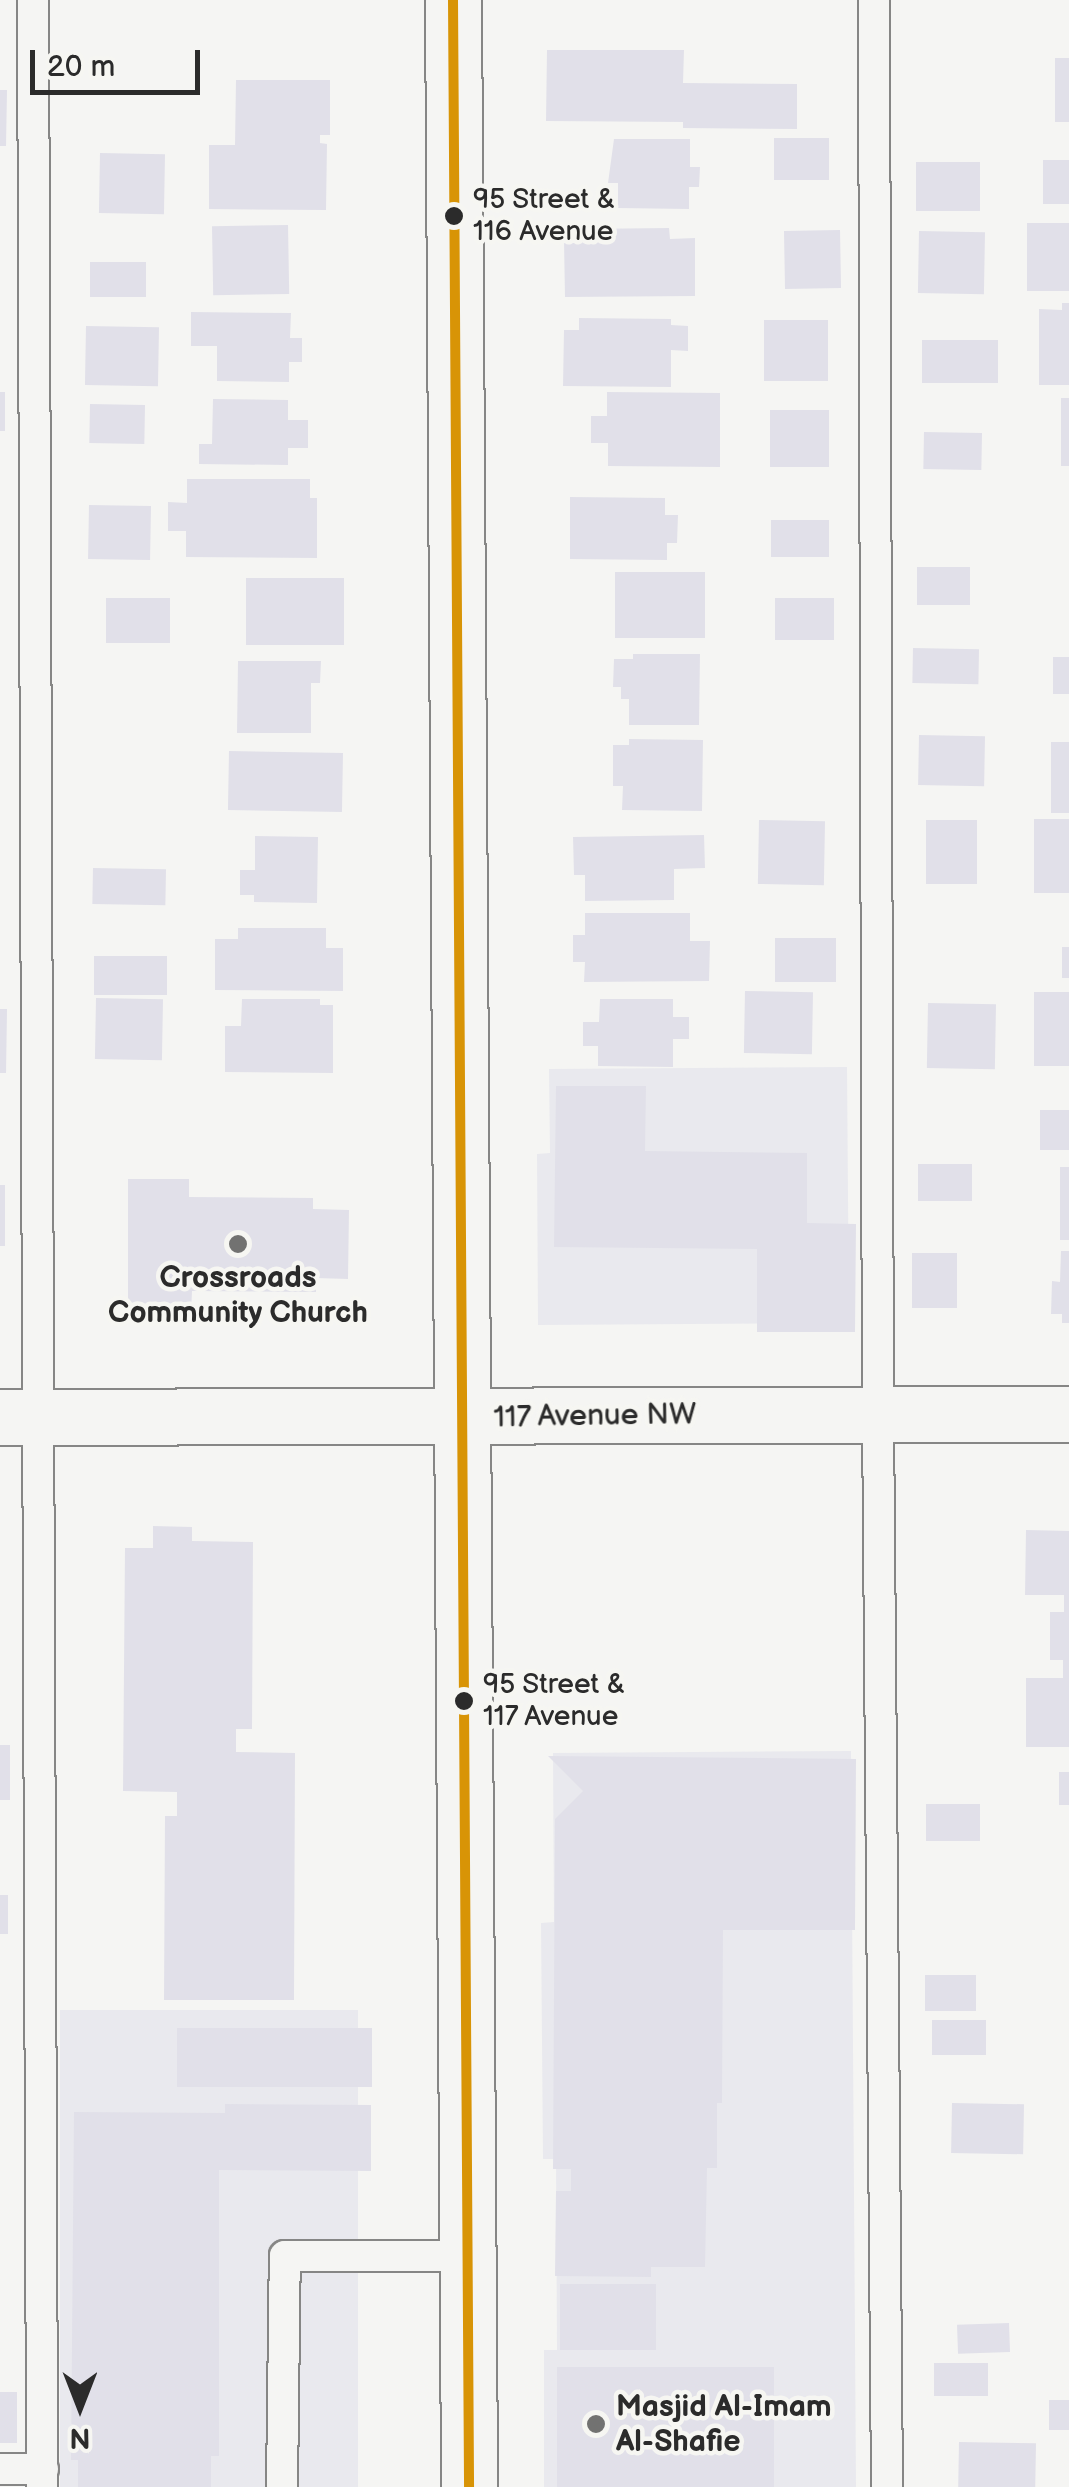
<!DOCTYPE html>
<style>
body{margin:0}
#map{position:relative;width:1069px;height:2487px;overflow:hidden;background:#f5f5f3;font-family:"Balsamiq Sans",sans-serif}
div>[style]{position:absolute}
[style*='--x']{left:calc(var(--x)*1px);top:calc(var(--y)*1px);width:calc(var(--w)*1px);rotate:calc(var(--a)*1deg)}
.built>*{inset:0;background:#e9e9ee;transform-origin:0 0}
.building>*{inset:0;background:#e1e0e9;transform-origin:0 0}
.roads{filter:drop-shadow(2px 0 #868685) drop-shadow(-2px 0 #868685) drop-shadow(0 2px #868685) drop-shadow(0 -2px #868685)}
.lane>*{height:30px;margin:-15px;padding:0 15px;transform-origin:15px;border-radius:15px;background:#f5f5f3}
.street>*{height:55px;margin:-27.5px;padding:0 27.5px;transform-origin:27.5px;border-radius:27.5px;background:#f5f5f3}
.secondary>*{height:55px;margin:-27.5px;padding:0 27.5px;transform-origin:27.5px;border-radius:27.5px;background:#f5f5f3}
.bus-1>*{height:10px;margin:-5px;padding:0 5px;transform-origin:5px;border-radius:5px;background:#d89406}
.dots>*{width:28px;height:28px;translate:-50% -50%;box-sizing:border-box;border:5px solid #f6f6f2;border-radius:50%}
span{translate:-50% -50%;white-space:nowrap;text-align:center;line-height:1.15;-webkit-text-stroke:9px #f6f6f2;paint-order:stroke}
.bus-label{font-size:28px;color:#2b2b2b}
.left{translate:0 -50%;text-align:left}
.poi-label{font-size:30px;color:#2b2b2b;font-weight:700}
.street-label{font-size:30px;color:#2b2b2b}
.north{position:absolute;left:30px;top:2357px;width:100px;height:100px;-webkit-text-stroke:8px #f6f6f2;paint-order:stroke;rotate:180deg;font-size:28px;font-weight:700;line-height:40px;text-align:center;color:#2b2b2b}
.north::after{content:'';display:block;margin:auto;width:35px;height:45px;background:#2b2b2b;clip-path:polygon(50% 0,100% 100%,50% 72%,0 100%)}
.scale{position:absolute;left:30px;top:50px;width:170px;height:45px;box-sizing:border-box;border:5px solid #2b2b2b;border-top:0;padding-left:12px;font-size:30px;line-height:35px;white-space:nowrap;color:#2b2b2b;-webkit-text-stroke:8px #f6f6f2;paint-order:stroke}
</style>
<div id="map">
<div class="built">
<i style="clip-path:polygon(847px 1067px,849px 1323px,538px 1325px,537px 1154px,550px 1153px,549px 1069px)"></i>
<i style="clip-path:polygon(851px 1751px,856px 2487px,544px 2487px,544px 2350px,557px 2350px,556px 2159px,543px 2159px,541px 1923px,554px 1922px,553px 1753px)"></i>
<i style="left:358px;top:2010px;width:477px;height:298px;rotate:90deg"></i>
</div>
<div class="building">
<i style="clip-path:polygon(547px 50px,684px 50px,683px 83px,797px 84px,797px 129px,683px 128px,683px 122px,546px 121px)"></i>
<i style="left:1055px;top:58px;width:14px;height:64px"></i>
<i style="clip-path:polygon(236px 80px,330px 80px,330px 135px,320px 135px,320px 143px,327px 144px,326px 210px,209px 209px,209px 145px,235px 145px)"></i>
<i style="clip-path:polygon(0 90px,7px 90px,6px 146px,0 146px)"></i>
<i style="left:774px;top:138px;width:55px;height:42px"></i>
<i style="clip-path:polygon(614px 139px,690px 139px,690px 167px,700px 167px,699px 187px,689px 187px,689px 209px,618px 208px,618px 183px,608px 183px)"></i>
<i style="left:100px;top:153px;width:65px;height:60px;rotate:1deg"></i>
<i style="left:1069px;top:160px;width:44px;height:26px;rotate:90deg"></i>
<i style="left:916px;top:162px;width:64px;height:49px"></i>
<i style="left:1069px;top:223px;width:68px;height:42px;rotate:90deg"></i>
<i style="left:288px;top:225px;width:69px;height:76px;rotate:89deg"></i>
<i style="clip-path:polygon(669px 228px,670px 239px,695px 238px,695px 296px,565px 297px,564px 241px,582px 241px,582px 229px)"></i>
<i style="left:840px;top:230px;width:58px;height:56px;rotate:89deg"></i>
<i style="left:919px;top:231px;width:66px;height:62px;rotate:1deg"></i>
<i style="left:90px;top:262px;width:56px;height:35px"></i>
<i style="clip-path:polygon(1062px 303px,1069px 303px,1069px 385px,1039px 385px,1039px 309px,1062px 310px)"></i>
<i style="clip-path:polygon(191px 312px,291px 313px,290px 338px,302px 338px,302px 362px,289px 362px,289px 382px,217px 381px,217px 346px,191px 346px)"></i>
<i style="clip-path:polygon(579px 318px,671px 319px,671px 325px,688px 326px,688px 351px,671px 350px,671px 387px,563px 386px,564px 330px,579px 330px)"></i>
<i style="left:764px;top:320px;width:64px;height:61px"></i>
<i style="left:86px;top:326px;width:73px;height:59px;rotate:1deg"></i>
<i style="left:922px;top:340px;width:76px;height:43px"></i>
<i style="left:0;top:392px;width:5px;height:39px"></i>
<i style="clip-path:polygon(607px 392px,720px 393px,720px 467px,608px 466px,608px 443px,591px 443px,591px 416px,607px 416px)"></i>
<i style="left:1061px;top:398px;width:8px;height:68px"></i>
<i style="clip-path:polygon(213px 399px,288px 400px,288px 420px,308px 420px,308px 448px,288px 448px,288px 465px,199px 464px,199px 444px,212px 444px)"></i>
<i style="left:90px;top:404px;width:55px;height:39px;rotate:1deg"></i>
<i style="left:770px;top:410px;width:59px;height:57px"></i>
<i style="left:924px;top:432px;width:58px;height:37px;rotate:1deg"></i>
<i style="clip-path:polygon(187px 479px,310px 479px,310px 498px,317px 498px,317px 558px,186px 557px,186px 531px,168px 531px,168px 502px,187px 503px)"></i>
<i style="clip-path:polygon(570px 497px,665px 498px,665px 515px,678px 515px,677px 543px,667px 543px,667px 560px,570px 559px)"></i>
<i style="left:89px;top:505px;width:62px;height:54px;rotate:1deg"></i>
<i style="left:771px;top:520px;width:58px;height:37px"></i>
<i style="left:917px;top:567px;width:53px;height:38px"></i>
<i style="left:615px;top:572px;width:90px;height:66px"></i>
<i style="left:246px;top:578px;width:98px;height:67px"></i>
<i style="left:106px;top:598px;width:64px;height:45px"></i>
<i style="left:775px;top:598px;width:59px;height:42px"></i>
<i style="left:913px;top:648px;width:66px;height:35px;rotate:1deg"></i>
<i style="clip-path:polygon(633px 654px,700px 654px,699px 725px,629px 725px,629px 699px,621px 699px,621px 687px,613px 687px,614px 659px,633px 659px)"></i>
<i style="left:1053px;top:657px;width:16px;height:37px"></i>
<i style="clip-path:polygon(238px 661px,321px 661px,320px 683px,311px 683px,311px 733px,237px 733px)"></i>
<i style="left:919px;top:735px;width:66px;height:50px;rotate:1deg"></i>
<i style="clip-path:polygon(629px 739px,703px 740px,702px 811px,622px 810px,623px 786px,613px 786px,613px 745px,629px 745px)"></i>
<i style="left:1051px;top:742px;width:18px;height:71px"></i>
<i style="left:229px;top:751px;width:114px;height:59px;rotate:1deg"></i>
<i style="left:1034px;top:819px;width:35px;height:74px"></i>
<i style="left:759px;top:820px;width:66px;height:64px;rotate:1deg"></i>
<i style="left:926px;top:820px;width:51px;height:64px"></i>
<i style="clip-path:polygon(704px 835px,705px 868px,674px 869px,674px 900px,585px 901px,585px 875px,574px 875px,573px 837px)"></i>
<i style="clip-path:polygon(255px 836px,318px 837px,317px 903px,254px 902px,254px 895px,240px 895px,240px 870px,255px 870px)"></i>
<i style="left:93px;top:868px;width:73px;height:36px;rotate:1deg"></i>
<i style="clip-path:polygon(585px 913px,690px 913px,690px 941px,710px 941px,709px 981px,584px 982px,585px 962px,573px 962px,573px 935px,585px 935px)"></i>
<i style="clip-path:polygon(238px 928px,326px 928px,326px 948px,343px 948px,343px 991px,215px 990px,215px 939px,238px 939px)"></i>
<i style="left:775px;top:938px;width:61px;height:44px"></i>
<i style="left:1062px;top:947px;width:7px;height:31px"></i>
<i style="left:94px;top:956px;width:73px;height:39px"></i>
<i style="left:745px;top:991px;width:68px;height:62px;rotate:1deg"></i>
<i style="left:1034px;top:992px;width:35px;height:74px"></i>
<i style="left:96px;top:998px;width:67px;height:61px;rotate:1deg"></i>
<i style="clip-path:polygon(242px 999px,320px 999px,320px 1005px,333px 1005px,333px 1073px,225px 1072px,225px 1026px,241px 1026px)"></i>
<i style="clip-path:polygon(600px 999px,673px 999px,673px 1017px,689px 1017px,689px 1039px,673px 1039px,673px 1067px,598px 1066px,598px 1046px,583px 1046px,583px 1022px,599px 1022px)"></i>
<i style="left:928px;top:1003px;width:68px;height:65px;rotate:1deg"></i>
<i style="clip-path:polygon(0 1009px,7px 1009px,6px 1073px,0 1073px)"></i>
<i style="clip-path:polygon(556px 1086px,646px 1086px,645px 1151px,807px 1153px,807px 1223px,856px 1224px,855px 1332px,757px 1332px,757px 1249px,554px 1247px)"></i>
<i style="left:1040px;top:1110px;width:29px;height:40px"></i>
<i style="left:918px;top:1164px;width:54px;height:37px"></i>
<i style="left:1060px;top:1167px;width:9px;height:73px"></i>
<i style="clip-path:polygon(128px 1179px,189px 1179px,189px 1197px,313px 1198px,313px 1209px,349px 1210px,348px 1279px,316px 1278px,316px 1292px,192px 1291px,191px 1314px,128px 1314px)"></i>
<i style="left:0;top:1185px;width:5px;height:61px"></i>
<i style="clip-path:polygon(1061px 1251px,1069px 1251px,1069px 1323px,1062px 1323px,1062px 1314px,1051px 1314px,1052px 1281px,1060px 1282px)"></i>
<i style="left:912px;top:1253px;width:45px;height:55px"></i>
<i style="clip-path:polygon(153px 1526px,192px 1527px,192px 1541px,253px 1542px,252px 1729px,236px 1729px,236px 1752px,295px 1753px,294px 2000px,164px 2000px,165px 1816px,177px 1816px,177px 1792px,123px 1791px,125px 1548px,153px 1548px)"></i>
<i style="clip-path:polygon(1026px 1530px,1069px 1531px,1069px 1747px,1026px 1747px,1026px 1678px,1063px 1678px,1063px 1660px,1050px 1660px,1050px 1612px,1064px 1612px,1064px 1595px,1025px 1595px)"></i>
<i style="left:0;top:1745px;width:10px;height:55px"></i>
<i style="clip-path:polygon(548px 1756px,856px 1759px,855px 1930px,723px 1930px,722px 2103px,717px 2103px,717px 2168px,707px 2168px,705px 2267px,651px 2267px,651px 2277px,555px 2276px,556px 2191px,571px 2191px,571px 2169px,553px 2169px,555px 1819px,583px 1791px)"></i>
<i style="left:1059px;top:1772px;width:10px;height:33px"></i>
<i style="left:926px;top:1804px;width:54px;height:37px"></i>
<i style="left:0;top:1895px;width:8px;height:39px"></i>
<i style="left:925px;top:1975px;width:51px;height:36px"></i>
<i style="left:932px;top:2020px;width:54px;height:35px"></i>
<i style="left:177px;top:2028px;width:195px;height:59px"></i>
<i style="left:952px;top:2103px;width:72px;height:50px;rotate:1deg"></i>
<i style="clip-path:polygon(225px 2104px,371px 2105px,371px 2171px,219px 2170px,219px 2456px,211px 2456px,211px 2487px,78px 2487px,78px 2460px,71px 2460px,74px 2112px,225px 2113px)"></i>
<i style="left:560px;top:2284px;width:96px;height:66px"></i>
<i style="left:1009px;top:2323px;width:29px;height:52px;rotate:88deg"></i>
<i style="left:934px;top:2363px;width:54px;height:33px"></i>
<i style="left:557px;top:2367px;width:217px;height:120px"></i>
<i style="left:0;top:2392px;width:17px;height:51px"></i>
<i style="left:1049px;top:2400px;width:20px;height:30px"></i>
<i style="left:959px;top:2442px;width:77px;height:45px;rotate:1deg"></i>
</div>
<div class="roads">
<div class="lane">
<i style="--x:33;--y:0;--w:2487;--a:89.79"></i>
<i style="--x:874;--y:0;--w:1414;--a:89.84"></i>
<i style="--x:878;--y:1414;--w:1073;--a:89.52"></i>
<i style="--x:0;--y:2469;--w:43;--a:0"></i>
<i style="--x:282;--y:2487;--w:231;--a:-89.3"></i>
<i style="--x:285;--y:2256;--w:183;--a:0"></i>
</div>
<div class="street">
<i style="--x:0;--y:1417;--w:1069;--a:-0.16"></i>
</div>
<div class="secondary">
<i style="--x:453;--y:0;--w:2487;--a:89.63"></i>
</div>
</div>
<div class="bus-1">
<i style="--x:453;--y:0;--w:2487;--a:89.63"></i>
</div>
<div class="dots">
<i style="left:454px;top:216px;background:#2b2b2b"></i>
<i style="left:238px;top:1244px;background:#727271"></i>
<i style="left:464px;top:1701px;background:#2b2b2b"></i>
<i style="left:596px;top:2424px;background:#727271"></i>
</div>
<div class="bus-label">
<span class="left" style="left:473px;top:216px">95 Street &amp;<br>116 Avenue</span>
<span class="left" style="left:483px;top:1701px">95 Street &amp;<br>117 Avenue</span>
</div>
<div class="poi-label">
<span style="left:238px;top:1295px">Crossroads<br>Community Church</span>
<span class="left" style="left:616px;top:2424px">Masjid Al-Imam<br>Al-Shafie</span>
</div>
<div class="street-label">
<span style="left:595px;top:1416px;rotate:-1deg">117 Avenue NW</span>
</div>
<div class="north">N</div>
<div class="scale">20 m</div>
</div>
